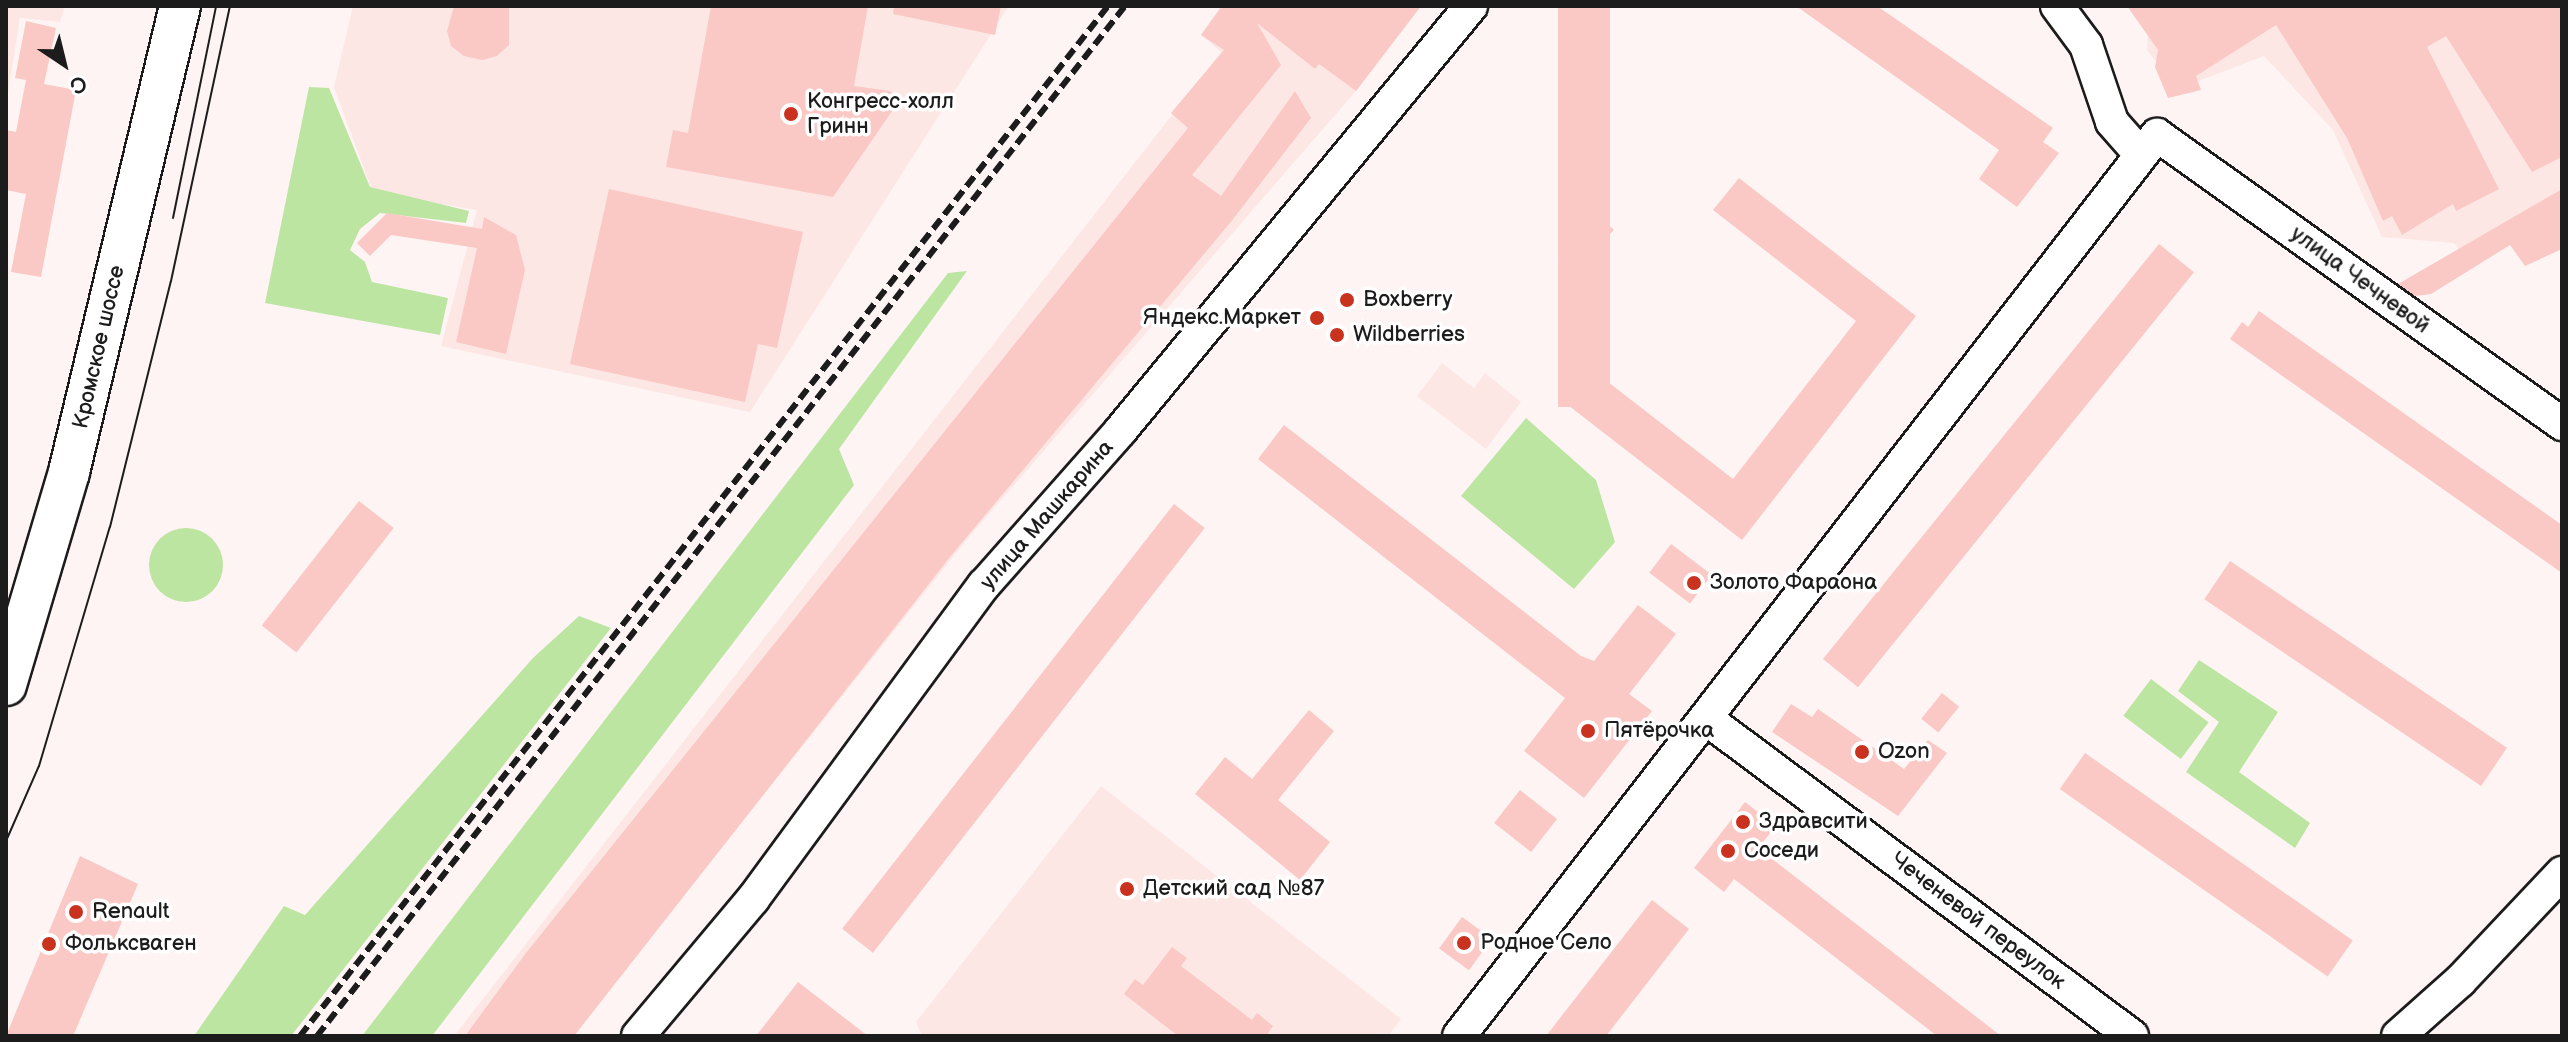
<!DOCTYPE html>
<meta charset="utf-8">
<style>
body{margin:0}
#map{position:relative;width:2568px;height:1042px;overflow:hidden;background:#fef4f3;font-family:"Balsamiq Sans",sans-serif}
div>[style]{position:absolute}
[style*='--x']{left:calc(var(--x)*1px);top:calc(var(--y)*1px);width:calc(var(--w)*1px);rotate:calc(var(--a)*1deg)}
.built>*{inset:0;background:#fde7e5}
.green>*{inset:0;background:#bce5a2;transform-origin:0 0}
.round{border-radius:50%}
.building>*{inset:0;background:#fac9c5;transform-origin:0 0}
.roads{filter:drop-shadow(2px 0 #1c1c1c) drop-shadow(-2px 0 #1c1c1c) drop-shadow(0 2px #1c1c1c) drop-shadow(0 -2px #1c1c1c)}
.minor>*{height:32px;margin:-16px;padding:0 16px;transform-origin:16px;border-radius:16px;background:#fff}
.major>*{height:40px;margin:-20px;padding:0 20px;transform-origin:20px;border-radius:20px;background:#fff}
.tram>*{height:2px;margin:-1px;padding:0 1px;transform-origin:1px;border-radius:1px;background:#1c1c1c}
.rail>*{height:6px;margin-top:-3px;transform-origin:0;background:repeating-linear-gradient(90deg,#1c1c1c 0 12px,transparent 0 18px)}
.dots>*{width:22px;height:22px;translate:-50% -50%;box-sizing:border-box;border:4px solid #fff;border-radius:50%}
span{translate:-50% -50%;white-space:nowrap;text-align:center;line-height:1.15;-webkit-text-stroke:7px #fff;paint-order:stroke}
.poi-label{font-size:22px;color:#1c1c1c}
.left{translate:0 -50%;text-align:left}
.right{translate:-100% -50%;text-align:right}
.street-label{font-size:22px;color:#1c1c1c}
.frame{position:absolute;inset:0;border:8px solid #1c1c1c;pointer-events:none}
.north{position:absolute;left:24px;top:24px;width:80px;height:80px;-webkit-text-stroke:6px #fff;paint-order:stroke;rotate:145deg;font-size:22px;font-weight:700;line-height:32px;text-align:center;color:#1c1c1c}
.north::after{content:'';display:block;margin:auto;width:28px;height:36px;background:#1c1c1c;clip-path:polygon(50% 0,100% 100%,50% 72%,0 100%)}
</style>
<div id="map">
<div class="built">
<i style="clip-path:polygon(6px 6px,65px 6px,60px 22px,20px 18px,6px 106px)"></i>
<i style="clip-path:polygon(353px 6px,1009px 6px,750px 412px,441px 346px,477px 210px,373px 193px,334px 87px)"></i>
<i style="clip-path:polygon(1221px 6px,1421px 6px,1356px 91px,968px 538px,572px 1036px,454px 1036px,1221px 52px,1201px 35px)"></i>
<i style="clip-path:polygon(2562px 6px,2562px 207px,2470px 264px,2454px 243px,2382px 237px,2333px 130px,2264px 56px,2188px 85px,2169px 78px,2147px 50px,2148px 32px)"></i>
<i style="clip-path:polygon(1442px 363px,1474px 388px,1485px 373px,1521px 402px,1486px 449px,1417px 396px)"></i>
<i style="clip-path:polygon(1101px 786px,1401px 1019px,1388px 1036px,922px 1036px,916px 1022px)"></i>
</div>
<div class="green">
<i style="clip-path:polygon(309px 87px,329px 88px,370px 187px,469px 211px,466px 223px,380px 213px,360px 229px,350px 250px,365px 262px,372px 282px,448px 298px,440px 335px,265px 303px)"></i>
<i style="clip-path:polygon(967px 271px,839px 449px,854px 485px,432px 1036px,362px 1036px,948px 273px)"></i>
<i style="clip-path:polygon(1526px 418px,1596px 480px,1615px 542px,1574px 589px,1461px 496px)"></i>
<i class="round" style="left:149px;top:528px;width:74px;height:74px"></i>
<i style="clip-path:polygon(579px 616px,611px 628px,291px 1036px,194px 1036px,284px 906px,305px 915px,533px 658px)"></i>
<i style="clip-path:polygon(2199px 660px,2278px 712px,2239px 772px,2310px 823px,2295px 848px,2186px 772px,2219px 722px,2178px 691px)"></i>
<i style="left:2151px;top:679px;width:72px;height:46px;rotate:37deg"></i>
</div>
<div class="building">
<i style="clip-path:polygon(454px 6px,509px 6px,509px 45px,497px 56px,482px 60px,464px 56px,451px 46px,447px 31px)"></i>
<i style="clip-path:polygon(711px 6px,868px 6px,854px 86px,890px 91px,901px 98px,833px 197px,666px 167px,673px 130px,688px 133px)"></i>
<i style="clip-path:polygon(894px 6px,1001px 6px,995px 35px,893px 14px)"></i>
<i style="clip-path:polygon(1222px 6px,1421px 6px,1356px 91px,1319px 64px,1315px 69px,1257px 23px,1281px 65px,1192px 175px,1221px 196px,1295px 91px,1311px 118px,1230px 223px,950px 557px,574px 1036px,465px 1036px,526px 953px,1188px 128px,1171px 113px,1224px 50px,1201px 35px)"></i>
<i style="left:1558px;top:6px;width:52px;height:401px"></i>
<i style="clip-path:polygon(1796px 6px,1877px 6px,2053px 128px,2043px 142px,2059px 153px,2017px 207px,1979px 179px,1999px 150px)"></i>
<i style="clip-path:polygon(2127px 6px,2562px 6px,2562px 157px,2532px 172px,2446px 36px,2427px 47px,2499px 189px,2456px 211px,2453px 204px,2402px 235px,2392px 216px,2383px 221px,2347px 138px,2276px 25px,2196px 76px,2201px 90px,2168px 98px,2155px 67px,2158px 50px)"></i>
<i style="clip-path:polygon(26px 21px,56px 28px,44px 84px,76px 90px,41px 277px,11px 272px,26px 194px,6px 190px,6px 130px,16px 132px,26px 80px,15px 78px)"></i>
<i style="clip-path:polygon(1739px 178px,1916px 316px,1742px 540px,1564px 402px,1590px 368px,1733px 479px,1856px 321px,1713px 210px)"></i>
<i style="clip-path:polygon(609px 189px,803px 232px,777px 348px,758px 344px,745px 402px,570px 364px)"></i>
<i style="clip-path:polygon(2562px 189px,2562px 249px,2525px 266px,2510px 245px,2431px 294px,2415px 296px,2398px 284px)"></i>
<i style="clip-path:polygon(387px 213px,482px 229px,484px 217px,516px 235px,525px 270px,506px 354px,456px 342px,477px 248px,391px 235px,370px 256px,357px 243px)"></i>
<i style="left:1598px;top:216px;width:21px;height:55px;rotate:41deg"></i>
<i style="left:2159px;top:244px;width:45px;height:534px;rotate:39deg"></i>
<i style="clip-path:polygon(2259px 311px,2562px 525px,2562px 573px,2230px 339px,2242px 322px,2248px 327px)"></i>
<i style="clip-path:polygon(1284px 425px,1581px 656px,1594px 661px,1638px 605px,1676px 634px,1629px 694px,1652px 711px,1584px 798px,1524px 751px,1565px 698px,1258px 459px)"></i>
<i style="left:359px;top:501px;width:44px;height:158px;rotate:38deg"></i>
<i style="left:1174px;top:504px;width:39px;height:539px;rotate:38deg"></i>
<i style="left:1671px;top:544px;width:51px;height:36px;rotate:37deg"></i>
<i style="left:2230px;top:561px;width:334px;height:46px;rotate:34deg"></i>
<i style="left:1942px;top:693px;width:22px;height:33px;rotate:39deg"></i>
<i style="clip-path:polygon(1791px 704px,1812px 717px,1818px 709px,1904px 769px,1928px 740px,1947px 753px,1898px 816px,1772px 732px)"></i>
<i style="clip-path:polygon(1309px 710px,1334px 731px,1278px 800px,1330px 842px,1300px 880px,1195px 794px,1225px 757px,1252px 779px)"></i>
<i style="left:2085px;top:753px;width:327px;height:44px;rotate:35deg"></i>
<i style="left:1520px;top:790px;width:47px;height:42px;rotate:38deg"></i>
<i style="clip-path:polygon(1745px 802px,1776px 826px,1758px 848px,2001px 1036px,1937px 1036px,1734px 879px,1724px 892px,1694px 868px)"></i>
<i style="clip-path:polygon(80px 856px,138px 884px,73px 1036px,6px 1036px)"></i>
<i style="clip-path:polygon(1652px 900px,1689px 929px,1606px 1036px,1546px 1036px)"></i>
<i style="left:1462px;top:917px;width:37px;height:39px;rotate:36deg"></i>
<i style="clip-path:polygon(1172px 947px,1187px 958px,1181px 966px,1252px 1020px,1257px 1013px,1273px 1026px,1268px 1033px,1272px 1036px,1178px 1036px,1124px 994px,1135px 979px,1143px 985px)"></i>
<i style="clip-path:polygon(798px 982px,868px 1036px,756px 1036px)"></i>
</div>
<div class="roads">
<div class="minor">
<i style="--x:2057;--y:6;--w:49;--a:53.4"></i>
<i style="--x:2086;--y:45;--w:81;--a:71.3"></i>
<i style="--x:2112;--y:122;--w:44;--a:48.7"></i>
<i style="--x:1708;--y:720;--w:529;--a:36.7"></i>
<i style="--x:638;--y:1036;--w:179;--a:-50"></i>
<i style="--x:753;--y:899;--w:390;--a:-53.7"></i>
<i style="--x:984;--y:585;--w:207;--a:-48.5"></i>
<i style="--x:1121;--y:430;--w:550;--a:-50.46"></i>
<i style="--x:1459;--y:1036;--w:1140;--a:-52.24"></i>
<i style="--x:2157;--y:135;--w:498;--a:35.5"></i>
<i style="--x:2398;--y:1036;--w:83;--a:-41.6"></i>
<i style="--x:2460;--y:981;--w:149;--a:-46.6"></i>
</div>
<div class="major">
<i style="--x:6;--y:685;--w:222;--a:-73.5"></i>
<i style="--x:69;--y:472;--w:479;--a:-76.6"></i>
</div>
</div>
<div class="tram">
<i style="--x:173;--y:218;--w:216;--a:-78.5"></i>
<i style="--x:6;--y:841;--w:82;--a:-66.3"></i>
<i style="--x:39;--y:766;--w:249;--a:-73.5"></i>
<i style="--x:110;--y:527;--w:253;--a:-76.1"></i>
<i style="--x:171;--y:281;--w:281;--a:-77.9"></i>
</div>
<div class="rail">
<i style="--x:300;--y:1036;--w:1309;--a:-51.89"></i>
<i style="--x:317;--y:1036;--w:1309;--a:-51.89"></i>
</div>
<div class="dots">
<i style="left:791px;top:114px;background:#c8321e"></i>
<i style="left:1347px;top:300px;background:#c8321e"></i>
<i style="left:1317px;top:318px;background:#c8321e"></i>
<i style="left:1337px;top:335px;background:#c8321e"></i>
<i style="left:1694px;top:583px;background:#c8321e"></i>
<i style="left:1588px;top:731px;background:#c8321e"></i>
<i style="left:1862px;top:752px;background:#c8321e"></i>
<i style="left:1743px;top:822px;background:#c8321e"></i>
<i style="left:1728px;top:851px;background:#c8321e"></i>
<i style="left:1127px;top:889px;background:#c8321e"></i>
<i style="left:76px;top:912px;background:#c8321e"></i>
<i style="left:1464px;top:943px;background:#c8321e"></i>
<i style="left:49px;top:944px;background:#c8321e"></i>
</div>
<div class="poi-label">
<span class="left" style="left:807px;top:114px">Конгресс-холл<br>Гринн</span>
<span class="left" style="left:1363px;top:300px">Boxberry</span>
<span class="right" style="left:1301px;top:318px">Яндекс.Маркет</span>
<span class="left" style="left:1353px;top:335px">Wildberries</span>
<span class="left" style="left:1710px;top:583px">Золото Фараона</span>
<span class="left" style="left:1604px;top:731px">Пятёрочка</span>
<span class="left" style="left:1878px;top:752px">Ozon</span>
<span class="left" style="left:1759px;top:822px">Здравсити</span>
<span class="left" style="left:1744px;top:851px">Соседи</span>
<span class="left" style="left:1143px;top:889px">Детский сад №87</span>
<span class="left" style="left:92px;top:912px">Renault</span>
<span class="left" style="left:1480px;top:943px">Родное Село</span>
<span class="left" style="left:65px;top:944px">Фольксваген</span>
</div>
<div class="street-label">
<span style="left:2360px;top:280px;rotate:36deg">улица Чечневой</span>
<span style="left:99px;top:347px;rotate:-77deg">Кромское шоссе</span>
<span style="left:1047px;top:515px;rotate:-49deg">улица Машкарина</span>
<span style="left:1978px;top:921px;rotate:37deg">Чеченевой переулок</span>
</div>
<div class="frame"></div>
<div class="north">С</div>
</div>
